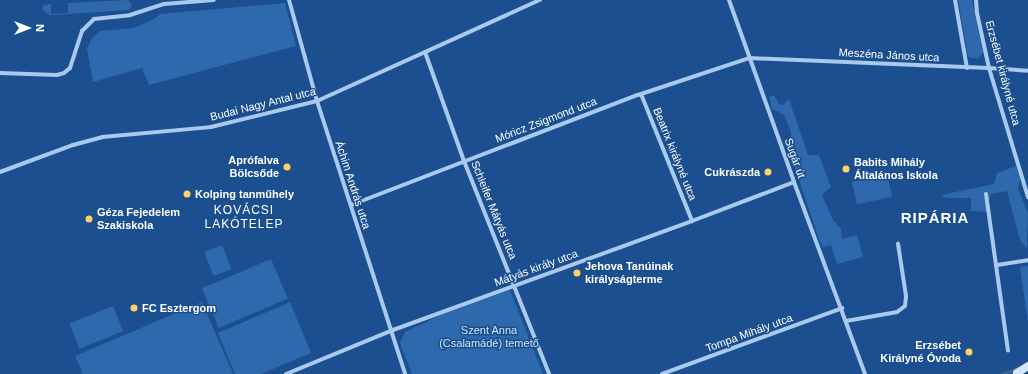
<!DOCTYPE html>
<meta charset="utf-8">
<style>
body{margin:0}
#map{position:relative;width:1028px;height:374px;overflow:hidden;background:#1b4f8f;font-family:Arial,sans-serif}
div>[style]{position:absolute}
[style*='--x']{left:calc(var(--x)*1px);top:calc(var(--y)*1px);width:calc(var(--w)*1px);rotate:calc(var(--a)*1deg)}
.green>*{inset:0;background:#2e69ad;transform-origin:0 0}
.stream>*{height:2.5px;margin:-1.25px;padding:0 1.25px;transform-origin:1.25px;border-radius:1.25px;background:#3c6290}
.street>*{height:4px;margin:-2px;padding:0 2px;transform-origin:2px;border-radius:2px;background:#a9c9ee}
.secondary>*{height:8px;margin:-4px;padding:0 4px;transform-origin:4px;border-radius:4px;background:#d6e6fa}
.dots>*{width:11px;height:11px;translate:-50% -50%;box-sizing:border-box;border:2px solid #1b4f8f;border-radius:50%}
span{translate:-50% -50%;white-space:nowrap;text-align:center;line-height:1.15;-webkit-text-stroke:3px #1b4f8f;paint-order:stroke}
.street-label{font-size:11px;color:#fff}
.poi-label{font-size:11px;color:#fff;font-weight:700}
.right{translate:-100% -50%;text-align:right}
.left{translate:0 -50%;text-align:left}
.park-label{font-size:11px;color:#cfe3fa}
.neighbourhood-label{font-size:12px;color:#fff;letter-spacing:1px}
.district-label{font-size:15px;color:#fff;font-weight:700;letter-spacing:1px}
.north{position:absolute;left:8px;top:8px;width:40px;height:40px;-webkit-text-stroke:3px #1b4f8f;paint-order:stroke;rotate:90deg;font-size:11px;font-weight:700;line-height:16px;text-align:center;color:#fff}
.north::after{content:'';display:block;margin:auto;width:14px;height:18px;background:#fff;clip-path:polygon(50% 0,100% 100%,50% 72%,0 100%)}
</style>
<div id="map">
<div class="green">
<i style="clip-path:polygon(128px 0,132px 5px,129px 10px,54px 15px,49px 15px,42px 9px,44px 5px,51px 4px,51px 14px,68px 13px,68px 3px)"></i>
<i style="clip-path:polygon(958px 0,972px 0,983px 53px,978px 59px,968px 57px)"></i>
<i style="clip-path:polygon(285px 3px,296px 46px,149px 85px,142px 68px,93px 82px,87px 49px,92px 38px,100px 31px,134px 28px,154px 19px,160px 14px)"></i>
<i style="clip-path:polygon(774px 95px,779px 104px,783px 105px,789px 99px,808px 155px,819px 155px,831px 187px,822px 195px,833px 220px,841px 229px,842px 239px,857px 235px,863px 257px,837px 264px,831px 245px,823px 247px,820px 242px,791px 156px,791px 132px,784px 115px,772px 109px,769px 97px)"></i>
<i style="clip-path:polygon(1016px 166px,1020px 179px,1018px 189px,1028px 213px,1027px 249px,1020px 240px,1007px 191px,991px 194px,986px 212px,971px 211px,971px 198px,946px 198px,941px 195px,994px 184px,997px 173px)"></i>
<i style="left:887px;top:174px;width:23px;height:36px;rotate:77deg"></i>
<i style="left:222px;top:245px;width:26px;height:19px;rotate:69deg"></i>
<i style="left:271px;top:259px;width:43px;height:75px;rotate:67deg"></i>
<i style="clip-path:polygon(1028px 266px,1028px 323px,1020px 267px)"></i>
<i style="clip-path:polygon(510px 290px,543px 374px,412px 374px,400px 343px,405px 332px,443px 314px)"></i>
<i style="clip-path:polygon(202px 302px,233px 374px,83px 374px,75px 356px)"></i>
<i style="clip-path:polygon(290px 302px,311px 353px,261px 374px,235px 374px,218px 333px)"></i>
<i style="left:113px;top:306px;width:27px;height:47px;rotate:68deg"></i>
</div>
<div class="stream">
<i style="--x:1002;--y:374;--w:19;--a:-21"></i>
</div>
<div class="street">
<i style="--x:289;--y:0;--w:105;--a:74.5"></i>
<i style="--x:317;--y:101;--w:287;--a:72.1"></i>
<i style="--x:729;--y:0;--w:193;--a:70.3"></i>
<i style="--x:794;--y:182;--w:205;--a:69.7"></i>
<i style="--x:955;--y:0;--w:69;--a:80"></i>
<i style="--x:976;--y:0;--w:13;--a:86"></i>
<i style="--x:977;--y:13;--w:56;--a:77.7"></i>
<i style="--x:989;--y:68;--w:135;--a:73.2"></i>
<i style="--x:425;--y:52;--w:116;--a:70.3"></i>
<i style="--x:464;--y:161;--w:229;--a:68.2"></i>
<i style="--x:0;--y:73;--w:57;--a:2"></i>
<i style="--x:57;--y:75;--w:7;--a:-16"></i>
<i style="--x:64;--y:73;--w:8;--a:-40"></i>
<i style="--x:70;--y:68;--w:39;--a:-72"></i>
<i style="--x:82;--y:31;--w:17;--a:-45"></i>
<i style="--x:94;--y:19;--w:36;--a:-6"></i>
<i style="--x:130;--y:15;--w:36;--a:-18"></i>
<i style="--x:164;--y:4;--w:50;--a:-4.6"></i>
<i style="--x:641;--y:94;--w:137;--a:68.1"></i>
<i style="--x:0;--y:172;--w:78;--a:-20.3"></i>
<i style="--x:73;--y:145;--w:30;--a:-15"></i>
<i style="--x:102;--y:137;--w:109;--a:-5.2"></i>
<i style="--x:211;--y:127;--w:109;--a:-13.8"></i>
<i style="--x:317;--y:101;--w:245;--a:-24.4"></i>
<i style="--x:986;--y:194;--w:158;--a:82"></i>
<i style="--x:351;--y:205;--w:307;--a:-21"></i>
<i style="--x:638;--y:95;--w:117;--a:-18.4"></i>
<i style="--x:749;--y:58;--w:240;--a:2.4"></i>
<i style="--x:989;--y:68;--w:39;--a:4"></i>
<i style="--x:997;--y:265;--w:31;--a:-9"></i>
<i style="--x:846;--y:321;--w:52;--a:-10"></i>
<i style="--x:897;--y:312;--w:10;--a:-37"></i>
<i style="--x:905;--y:306;--w:10;--a:-84"></i>
<i style="--x:906;--y:296;--w:53;--a:-98.7"></i>
<i style="--x:286;--y:374;--w:116;--a:-22.4"></i>
<i style="--x:393;--y:330;--w:318;--a:-20"></i>
<i style="--x:692;--y:221;--w:109;--a:-20.9"></i>
<i style="--x:662;--y:374;--w:192;--a:-20.1"></i>
</div>
<div class="secondary">
<i style="--x:1017;--y:373;--w:13;--a:-32"></i>
</div>
<div class="dots">
<i style="left:287px;top:167px;background:#ffd166"></i>
<i style="left:846px;top:169px;background:#ffd166"></i>
<i style="left:768px;top:172px;background:#ffd166"></i>
<i style="left:187px;top:194px;background:#ffd166"></i>
<i style="left:89px;top:219px;background:#ffd166"></i>
<i style="left:577px;top:273px;background:#ffd166"></i>
<i style="left:134px;top:308px;background:#ffd166"></i>
<i style="left:969px;top:352px;background:#ffd166"></i>
</div>
<div class="street-label">
<span style="left:889px;top:55px;rotate:3deg">Meszéna János utca</span>
<span style="left:1003px;top:73px;rotate:75deg">Erzsébet királyné utca</span>
<span style="left:263px;top:104px;rotate:-14deg">Budai Nagy Antal utca</span>
<span style="left:546px;top:120px;rotate:-21deg">Móricz Zsigmond utca</span>
<span style="left:675px;top:154px;rotate:68deg">Beatrix királyné utca</span>
<span style="left:795px;top:158px;rotate:70deg">Sugár út</span>
<span style="left:353px;top:185px;rotate:72deg">Áchim András utca</span>
<span style="left:494px;top:210px;rotate:68deg">Schleifer Mátyás utca</span>
<span style="left:536px;top:268px;rotate:-20deg">Mátyás király utca</span>
<span style="left:749px;top:333px;rotate:-20deg">Tompa Mihály utca</span>
</div>
<div class="poi-label">
<span class="right" style="left:279px;top:167px">Aprófalva<br>Bölcsőde</span>
<span class="left" style="left:854px;top:169px">Babits Mihály<br>Általános Iskola</span>
<span class="right" style="left:760px;top:172px">Cukrászda</span>
<span class="left" style="left:195px;top:194px">Kolping tanműhely</span>
<span class="left" style="left:97px;top:219px">Géza Fejedelem<br>Szakiskola</span>
<span class="left" style="left:585px;top:273px">Jehova Tanúinak<br>királyságterme</span>
<span class="left" style="left:142px;top:308px">FC Esztergom</span>
<span class="right" style="left:961px;top:352px">Erzsébet<br>Királyné Óvoda</span>
</div>
<div class="park-label">
<span style="left:489px;top:337px">Szent Anna<br>(Csalamádé) temető</span>
</div>
<div class="neighbourhood-label">
<span style="left:244px;top:218px">KOVÁCSI<br>LAKÓTELEP</span>
</div>
<div class="district-label">
<span style="left:935px;top:218px">RIPÁRIA</span>
</div>
<div class="north">N</div>
</div>
